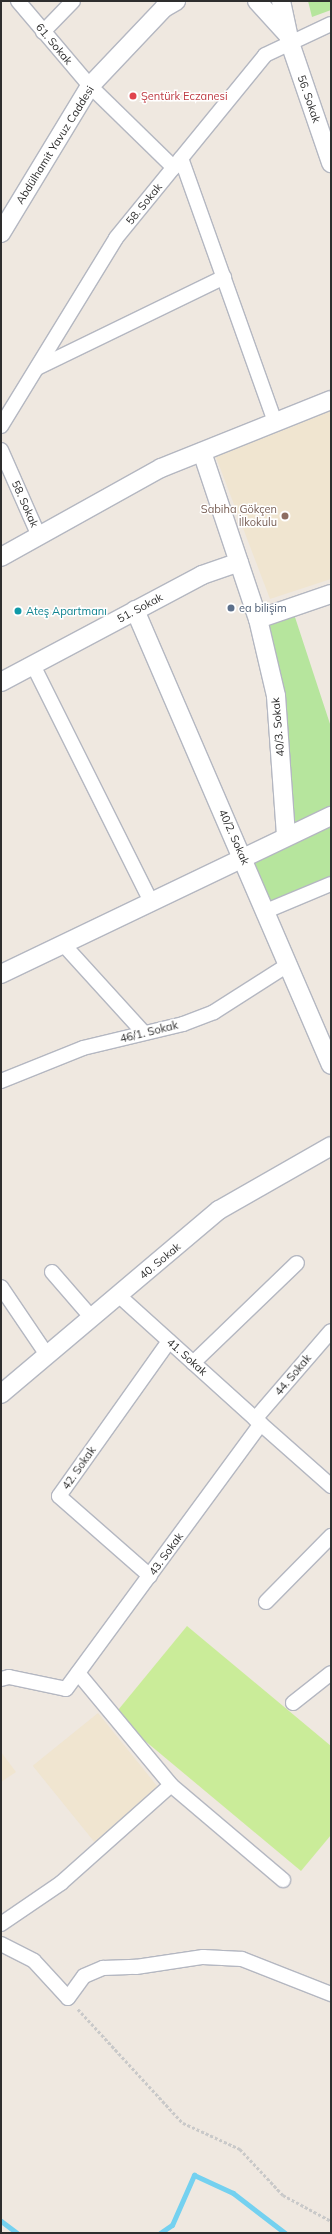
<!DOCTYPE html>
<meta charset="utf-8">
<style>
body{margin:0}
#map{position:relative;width:332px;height:2234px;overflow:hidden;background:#efe8e0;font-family:Mulish,sans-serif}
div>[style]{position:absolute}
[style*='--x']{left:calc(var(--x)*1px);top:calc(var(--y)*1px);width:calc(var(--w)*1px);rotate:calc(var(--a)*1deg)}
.education>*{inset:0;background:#f0e5d0;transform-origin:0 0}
.green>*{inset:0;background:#b6e59d}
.pitch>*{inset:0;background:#caec99}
.stream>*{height:5px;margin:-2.5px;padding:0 2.5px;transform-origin:2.5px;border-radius:2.5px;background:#74d1f0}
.path>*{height:2.5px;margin-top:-1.25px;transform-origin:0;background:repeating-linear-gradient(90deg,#c9c9c9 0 3px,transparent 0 5px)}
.roads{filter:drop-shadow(1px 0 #b4b7c1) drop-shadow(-1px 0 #b4b7c1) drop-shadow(0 1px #b4b7c1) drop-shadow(0 -1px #b4b7c1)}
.minor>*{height:14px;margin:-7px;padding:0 7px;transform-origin:7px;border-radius:7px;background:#fff}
.tertiary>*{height:18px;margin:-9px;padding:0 9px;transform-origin:9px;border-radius:9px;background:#fff}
.dots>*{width:11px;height:11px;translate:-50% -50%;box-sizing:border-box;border:2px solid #fff;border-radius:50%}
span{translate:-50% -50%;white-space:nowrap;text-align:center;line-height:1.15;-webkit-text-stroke:3px #fff;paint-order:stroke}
.street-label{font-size:11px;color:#2e2e2e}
.health-label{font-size:11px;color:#be3a42}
.left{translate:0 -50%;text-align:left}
.education-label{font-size:11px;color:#785e54}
.right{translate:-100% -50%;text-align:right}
.service-label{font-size:11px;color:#4e5e75}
.culture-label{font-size:11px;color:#0d838f}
.frame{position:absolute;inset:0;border:2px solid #2e2e2e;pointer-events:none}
</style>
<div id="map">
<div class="education">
<i style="clip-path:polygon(331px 407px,331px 579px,270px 599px,214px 452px)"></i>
<i style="left:98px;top:1713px;width:98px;height:84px;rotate:51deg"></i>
<i style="clip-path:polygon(1px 1752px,16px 1772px,1px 1782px)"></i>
</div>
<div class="green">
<i style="clip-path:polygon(308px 1px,331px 1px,331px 10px,312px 17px)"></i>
<i style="clip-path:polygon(292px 608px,331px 727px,331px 884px,266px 911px,243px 857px,286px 837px,258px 619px)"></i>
</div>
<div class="pitch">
<i style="clip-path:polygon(187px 1626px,331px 1746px,331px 1835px,301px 1871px,114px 1715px)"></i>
</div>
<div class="stream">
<i style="--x:1;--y:2221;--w:20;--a:37"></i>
<i style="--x:160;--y:2233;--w:14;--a:-34"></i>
<i style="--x:172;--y:2225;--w:55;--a:-66.3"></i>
<i style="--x:194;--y:2175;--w:43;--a:24.8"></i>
<i style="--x:233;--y:2193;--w:66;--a:37.6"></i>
</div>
<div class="path">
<i style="--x:78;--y:2009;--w:155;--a:47.4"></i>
<i style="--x:183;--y:2123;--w:63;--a:24.5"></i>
<i style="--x:240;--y:2149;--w:63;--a:46.9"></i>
<i style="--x:283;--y:2195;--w:55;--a:28.4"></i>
</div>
<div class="roads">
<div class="minor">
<i style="--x:18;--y:1;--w:111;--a:49.7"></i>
<i style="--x:90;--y:86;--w:117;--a:44.3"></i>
<i style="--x:43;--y:32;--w:43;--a:-45.9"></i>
<i style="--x:181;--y:158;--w:280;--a:70.4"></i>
<i style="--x:37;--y:368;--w:208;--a:-25.9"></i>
<i style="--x:1;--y:426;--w:220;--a:-58.5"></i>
<i style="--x:116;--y:238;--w:236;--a:-50.8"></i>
<i style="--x:265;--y:55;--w:73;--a:-25.2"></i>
<i style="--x:1;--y:450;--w:94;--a:66.2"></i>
<i style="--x:33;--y:665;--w:265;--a:63.5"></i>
<i style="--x:266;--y:911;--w:70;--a:-22.6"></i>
<i style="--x:63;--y:944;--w:120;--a:47.7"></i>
<i style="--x:1;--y:1081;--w:88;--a:-21.9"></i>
<i style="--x:83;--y:1048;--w:103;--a:-13.5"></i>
<i style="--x:183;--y:1024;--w:33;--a:-21"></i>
<i style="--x:214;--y:1012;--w:89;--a:-32.6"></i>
<i style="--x:52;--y:1272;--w:61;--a:49"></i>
<i style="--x:1;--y:1287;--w:82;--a:55.9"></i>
<i style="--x:193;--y:1363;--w:144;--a:-43.9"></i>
<i style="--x:255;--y:1419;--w:116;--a:-49.2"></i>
<i style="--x:261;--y:1424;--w:94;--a:41.5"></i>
<i style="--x:150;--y:1576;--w:121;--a:-138.7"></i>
<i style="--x:59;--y:1496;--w:190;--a:-54.6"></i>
<i style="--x:266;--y:1602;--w:93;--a:-45.4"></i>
<i style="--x:78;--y:1673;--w:146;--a:50.3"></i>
<i style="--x:171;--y:1785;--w:147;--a:40.3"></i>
<i style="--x:1;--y:1679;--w:8;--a:-14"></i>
<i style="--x:9;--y:1677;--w:58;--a:11.9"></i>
<i style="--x:66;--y:1689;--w:329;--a:-53.7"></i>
<i style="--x:261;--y:1424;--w:193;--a:-137.9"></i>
<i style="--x:293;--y:1703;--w:48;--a:-38.3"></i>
<i style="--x:1;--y:1924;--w:73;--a:-34.3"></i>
<i style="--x:61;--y:1883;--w:147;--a:-41.7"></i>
<i style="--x:1;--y:1944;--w:37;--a:27"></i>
<i style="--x:34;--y:1961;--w:50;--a:47.4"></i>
<i style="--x:68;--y:1998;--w:27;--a:-54"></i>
<i style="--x:84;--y:1976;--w:21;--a:-23"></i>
<i style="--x:103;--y:1968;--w:33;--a:-2"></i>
<i style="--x:136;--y:1967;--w:68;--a:-8.5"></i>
<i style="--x:203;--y:1957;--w:39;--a:3"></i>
<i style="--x:242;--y:1959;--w:96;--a:21.5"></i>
</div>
<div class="tertiary">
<i style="--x:257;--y:1;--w:45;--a:47.7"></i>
<i style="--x:281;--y:1;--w:43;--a:77.9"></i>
<i style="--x:290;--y:43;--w:127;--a:71.1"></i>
<i style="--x:1;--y:233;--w:172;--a:-58.8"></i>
<i style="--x:90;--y:86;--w:108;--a:-46.5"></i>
<i style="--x:164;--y:8;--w:14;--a:-30"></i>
<i style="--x:202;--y:452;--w:176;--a:71.5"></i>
<i style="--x:258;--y:619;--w:77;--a:-18.9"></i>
<i style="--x:1;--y:557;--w:183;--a:-29.1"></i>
<i style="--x:161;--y:468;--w:183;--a:-21.8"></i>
<i style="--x:135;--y:610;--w:495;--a:66.7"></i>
<i style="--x:258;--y:619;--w:79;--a:76.8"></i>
<i style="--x:276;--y:696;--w:141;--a:85.9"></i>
<i style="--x:1;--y:682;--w:228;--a:-28"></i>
<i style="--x:202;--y:575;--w:39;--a:-19"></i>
<i style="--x:1;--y:974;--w:366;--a:-25.6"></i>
<i style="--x:1;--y:1394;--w:285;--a:-40.2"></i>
<i style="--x:219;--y:1210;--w:129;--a:-29.7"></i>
</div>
</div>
<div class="dots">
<i style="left:133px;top:96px;background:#e0444e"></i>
<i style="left:285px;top:516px;background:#8d6e63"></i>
<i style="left:231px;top:608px;background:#5c6f8a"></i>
<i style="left:18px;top:611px;background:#0f9aa8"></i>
</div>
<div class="street-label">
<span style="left:54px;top:44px;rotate:50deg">61. Sokak</span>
<span style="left:309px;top:99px;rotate:71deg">56. Sokak</span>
<span style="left:55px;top:145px;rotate:-58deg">Abdülhamit Yavuz Caddesi</span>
<span style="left:144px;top:204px;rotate:-51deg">58. Sokak</span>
<span style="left:25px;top:504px;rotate:66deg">58. Sokak</span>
<span style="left:140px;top:608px;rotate:-28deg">51. Sokak</span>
<span style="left:278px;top:727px;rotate:-95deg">40/3. Sokak</span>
<span style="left:234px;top:837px;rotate:66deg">40/2. Sokak</span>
<span style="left:149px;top:1032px;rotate:-14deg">46/1. Sokak</span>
<span style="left:160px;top:1261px;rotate:-40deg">40. Sokak</span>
<span style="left:187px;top:1357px;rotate:42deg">41. Sokak</span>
<span style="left:293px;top:1375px;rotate:-50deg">44. Sokak</span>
<span style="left:79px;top:1468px;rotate:-55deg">42. Sokak</span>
<span style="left:166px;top:1554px;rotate:-54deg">43. Sokak</span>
</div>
<div class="health-label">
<span class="left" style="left:141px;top:96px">Şentürk Eczanesi</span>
</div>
<div class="education-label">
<span class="right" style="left:277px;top:516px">Sabiha Gökçen<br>İlkokulu</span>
</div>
<div class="service-label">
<span class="left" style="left:239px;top:608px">ea bilişim</span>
</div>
<div class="culture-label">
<span class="left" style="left:26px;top:611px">Ateş Apartmanı</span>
</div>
<div class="frame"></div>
</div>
